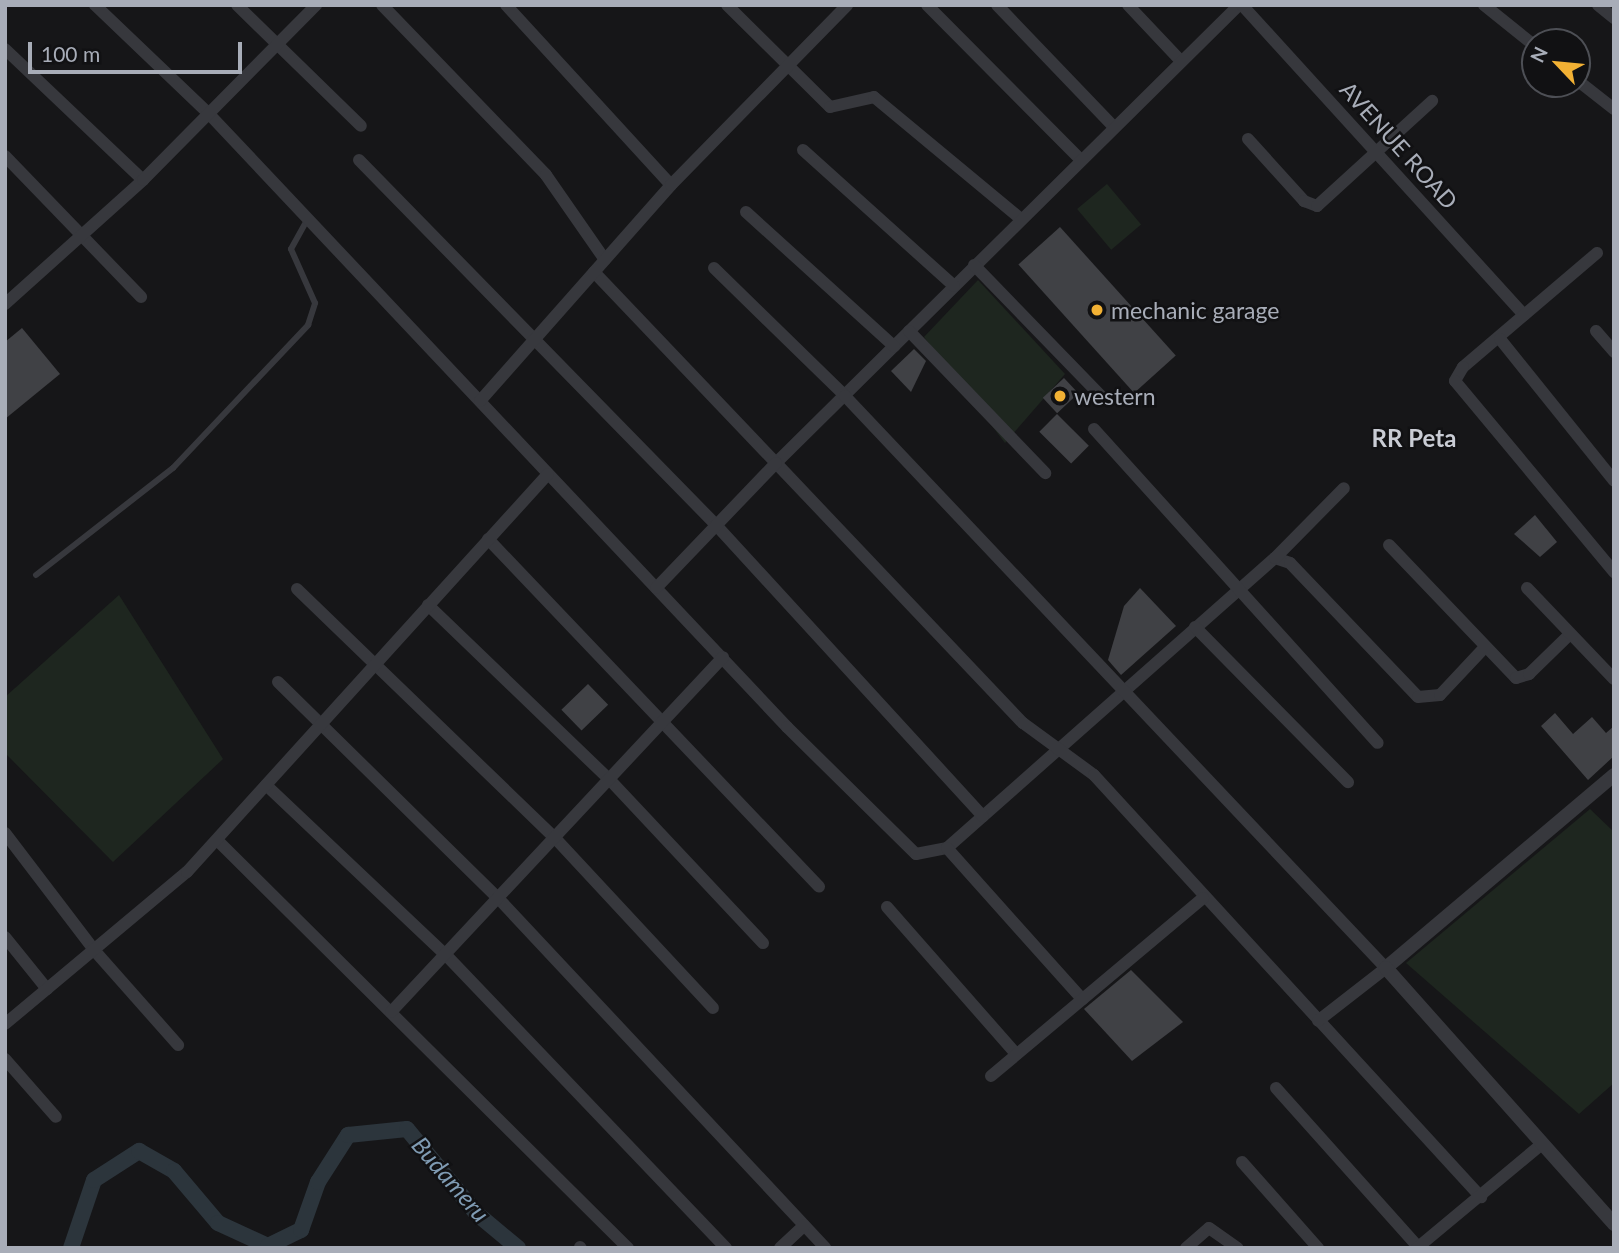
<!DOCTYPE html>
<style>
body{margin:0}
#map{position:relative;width:1619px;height:1253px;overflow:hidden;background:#161618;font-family:Lato,sans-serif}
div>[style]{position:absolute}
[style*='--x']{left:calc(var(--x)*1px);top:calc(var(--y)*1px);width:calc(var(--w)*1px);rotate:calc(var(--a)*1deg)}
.green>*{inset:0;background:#1e261f;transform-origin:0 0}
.canal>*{height:16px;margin:-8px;padding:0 8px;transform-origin:8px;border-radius:8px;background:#2c353c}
.building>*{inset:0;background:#404145;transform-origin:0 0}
.service>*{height:6px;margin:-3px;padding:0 3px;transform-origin:3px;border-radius:3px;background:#37383d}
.minor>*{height:12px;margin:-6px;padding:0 6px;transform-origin:6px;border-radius:6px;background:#37383d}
.tertiary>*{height:14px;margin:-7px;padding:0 7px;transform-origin:7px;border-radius:7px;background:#37383d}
.dots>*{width:19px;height:19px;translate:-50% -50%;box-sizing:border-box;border:4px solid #111113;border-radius:50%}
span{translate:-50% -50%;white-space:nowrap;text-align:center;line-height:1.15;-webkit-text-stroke:5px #111113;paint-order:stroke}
.street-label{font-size:23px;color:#a8adb8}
.poi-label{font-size:23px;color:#a8adb8}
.left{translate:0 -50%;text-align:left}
.neighbourhood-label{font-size:24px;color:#c9ccd4;font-weight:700}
.water-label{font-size:24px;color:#7f9bb3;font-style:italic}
.frame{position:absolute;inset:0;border:7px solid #a8adb8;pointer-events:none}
.north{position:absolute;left:1521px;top:28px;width:70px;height:70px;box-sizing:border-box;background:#111113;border:2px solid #4d4f55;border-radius:50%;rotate:296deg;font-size:19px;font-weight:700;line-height:28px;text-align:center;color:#a8adb8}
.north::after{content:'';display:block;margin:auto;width:24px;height:32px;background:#f2b134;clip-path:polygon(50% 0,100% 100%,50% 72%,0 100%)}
.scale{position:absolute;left:28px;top:42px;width:214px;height:32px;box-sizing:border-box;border:4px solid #a8adb8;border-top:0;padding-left:9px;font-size:21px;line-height:24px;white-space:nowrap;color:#a8adb8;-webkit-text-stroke:5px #111113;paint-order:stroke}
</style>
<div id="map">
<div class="green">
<i style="left:1107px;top:184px;width:53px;height:39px;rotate:50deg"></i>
<i style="clip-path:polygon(978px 280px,1065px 374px,1005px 443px,924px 337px)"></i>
<i style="clip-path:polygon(119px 595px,223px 759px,113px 862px,5px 753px,5px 697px)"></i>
<i style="clip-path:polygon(1590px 809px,1614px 832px,1614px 1083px,1579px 1114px,1406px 963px)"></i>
</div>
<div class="canal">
<i style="--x:71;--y:1248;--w:72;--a:-71.3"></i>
<i style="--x:94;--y:1180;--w:54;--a:-32.8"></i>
<i style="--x:139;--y:1151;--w:40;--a:29.7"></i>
<i style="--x:174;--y:1171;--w:68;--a:49.8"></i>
<i style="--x:218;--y:1223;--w:55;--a:24.7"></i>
<i style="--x:268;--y:1246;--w:37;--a:-26"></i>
<i style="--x:301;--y:1230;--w:51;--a:-70.5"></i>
<i style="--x:318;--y:1182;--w:56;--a:-57.4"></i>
<i style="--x:348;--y:1135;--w:59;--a:-5.8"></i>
<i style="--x:407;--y:1129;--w:109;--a:50.6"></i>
<i style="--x:476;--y:1213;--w:55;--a:39.8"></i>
</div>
<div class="building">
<i style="left:1060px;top:227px;width:173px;height:56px;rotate:48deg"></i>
<i style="clip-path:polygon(22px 328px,60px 374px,5px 419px,5px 342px)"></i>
<i style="clip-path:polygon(914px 349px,926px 361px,911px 392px,891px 371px)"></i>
<i style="left:1064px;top:378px;width:21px;height:29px;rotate:47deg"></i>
<i style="left:1057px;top:414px;width:45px;height:25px;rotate:45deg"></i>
<i style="clip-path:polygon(1535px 515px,1557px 542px,1540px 557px,1514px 534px)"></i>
<i style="clip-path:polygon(1140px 588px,1176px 626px,1121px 675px,1108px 660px,1124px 606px)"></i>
<i style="left:588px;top:684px;width:29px;height:37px;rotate:46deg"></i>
<i style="clip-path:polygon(1555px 713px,1573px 734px,1592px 717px,1606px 733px,1614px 726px,1614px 756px,1588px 780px,1541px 726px)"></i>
<i style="clip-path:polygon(1131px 970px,1183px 1022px,1132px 1061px,1084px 1009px)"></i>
</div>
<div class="service">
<i style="--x:36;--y:575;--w:174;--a:-38"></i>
<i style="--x:173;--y:468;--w:197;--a:-46.6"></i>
<i style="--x:308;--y:325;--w:23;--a:-72"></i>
<i style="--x:315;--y:303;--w:59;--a:-114"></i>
<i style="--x:291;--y:249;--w:35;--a:-61"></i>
</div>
<div class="minor">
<i style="--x:95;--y:5;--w:158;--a:43.7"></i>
<i style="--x:209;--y:114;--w:843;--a:46.68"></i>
<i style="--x:787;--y:727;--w:181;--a:44.6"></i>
<i style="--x:916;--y:854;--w:32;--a:-11"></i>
<i style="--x:947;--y:848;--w:438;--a:-41.5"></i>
<i style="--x:1275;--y:558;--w:16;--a:18"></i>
<i style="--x:1290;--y:563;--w:185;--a:46.3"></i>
<i style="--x:1418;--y:697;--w:22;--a:-5"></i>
<i style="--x:1440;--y:695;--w:66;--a:-46.8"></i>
<i style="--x:237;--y:5;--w:173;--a:44.3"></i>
<i style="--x:382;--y:5;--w:236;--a:46"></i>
<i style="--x:546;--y:175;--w:103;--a:55.2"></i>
<i style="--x:506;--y:5;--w:244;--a:47.5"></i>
<i style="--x:727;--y:5;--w:145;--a:44.7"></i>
<i style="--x:830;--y:107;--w:45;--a:-12.8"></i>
<i style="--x:874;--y:97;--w:190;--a:39.7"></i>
<i style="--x:927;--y:5;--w:216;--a:45.2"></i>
<i style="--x:997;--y:5;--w:166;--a:46.2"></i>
<i style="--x:1128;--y:5;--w:74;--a:46.6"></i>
<i style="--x:1239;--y:5;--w:651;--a:135.31"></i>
<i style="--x:776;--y:463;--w:359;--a:46.5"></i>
<i style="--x:1023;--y:723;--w:88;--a:36.2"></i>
<i style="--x:1094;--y:775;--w:573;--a:47.48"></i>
<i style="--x:1242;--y:5;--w:419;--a:47.7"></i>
<i style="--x:1484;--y:5;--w:65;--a:38.8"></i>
<i style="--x:1598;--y:5;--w:21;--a:39"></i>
<i style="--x:5;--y:49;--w:190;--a:43.5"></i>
<i style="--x:1577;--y:80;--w:47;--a:38.1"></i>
<i style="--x:1248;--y:139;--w:84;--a:47.9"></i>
<i style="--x:1304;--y:201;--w:14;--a:21"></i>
<i style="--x:1317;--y:206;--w:156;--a:-42.4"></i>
<i style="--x:803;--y:150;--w:203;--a:42"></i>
<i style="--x:5;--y:156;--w:196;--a:46"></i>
<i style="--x:359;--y:160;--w:511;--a:45.63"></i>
<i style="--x:716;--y:525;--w:395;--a:47.5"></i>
<i style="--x:746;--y:212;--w:200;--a:42.2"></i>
<i style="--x:1597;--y:253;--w:176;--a:139.6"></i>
<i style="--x:1463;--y:367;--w:16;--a:120"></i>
<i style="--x:1455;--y:381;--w:249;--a:50.2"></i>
<i style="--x:974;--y:265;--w:188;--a:45.9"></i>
<i style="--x:714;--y:268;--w:183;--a:44.3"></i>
<i style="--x:845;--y:396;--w:787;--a:46.6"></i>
<i style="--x:1386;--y:968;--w:86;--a:142.1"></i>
<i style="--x:594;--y:272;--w:264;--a:46.4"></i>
<i style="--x:776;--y:463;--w:173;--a:133.8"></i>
<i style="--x:5;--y:304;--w:186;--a:-41.9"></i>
<i style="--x:143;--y:180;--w:246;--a:-45.3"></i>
<i style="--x:909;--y:331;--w:197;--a:46.2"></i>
<i style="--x:1596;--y:331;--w:28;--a:49"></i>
<i style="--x:1500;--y:339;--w:182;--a:51.2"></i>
<i style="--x:480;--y:401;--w:288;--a:-48.5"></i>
<i style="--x:671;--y:185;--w:252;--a:-45.6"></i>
<i style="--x:1094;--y:429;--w:423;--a:47.9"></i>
<i style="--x:488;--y:539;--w:480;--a:46.4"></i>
<i style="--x:1389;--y:545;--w:184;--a:46.3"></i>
<i style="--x:1516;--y:678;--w:14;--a:-17"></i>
<i style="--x:1529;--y:674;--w:57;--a:-44.3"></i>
<i style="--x:1275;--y:558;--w:98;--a:-45.4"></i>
<i style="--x:1527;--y:588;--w:126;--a:46.3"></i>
<i style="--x:297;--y:589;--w:359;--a:44"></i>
<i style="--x:555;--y:838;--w:232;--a:47.1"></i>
<i style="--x:428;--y:605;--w:251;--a:43.9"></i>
<i style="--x:609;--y:779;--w:225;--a:46.8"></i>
<i style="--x:1195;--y:627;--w:218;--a:45.4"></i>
<i style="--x:278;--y:682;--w:308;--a:44.5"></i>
<i style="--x:498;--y:898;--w:479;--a:46.9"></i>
<i style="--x:266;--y:785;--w:246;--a:43.4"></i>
<i style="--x:445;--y:954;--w:407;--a:46.3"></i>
<i style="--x:5;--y:833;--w:147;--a:52.7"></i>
<i style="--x:94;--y:950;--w:127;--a:48.5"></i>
<i style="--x:218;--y:841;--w:578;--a:44.79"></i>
<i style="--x:947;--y:848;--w:203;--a:48.2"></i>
<i style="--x:887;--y:907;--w:196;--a:48.7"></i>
<i style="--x:5;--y:937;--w:67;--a:51.1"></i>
<i style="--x:391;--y:1012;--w:486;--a:-46.9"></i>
<i style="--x:5;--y:1024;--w:237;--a:-39.9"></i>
<i style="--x:187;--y:872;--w:537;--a:-47.79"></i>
<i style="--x:5;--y:1059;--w:77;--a:48.7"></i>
<i style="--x:991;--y:1076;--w:277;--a:-40"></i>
<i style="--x:1276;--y:1088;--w:213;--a:48.2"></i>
<i style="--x:1242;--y:1162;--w:115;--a:48.5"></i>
<i style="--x:580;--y:1247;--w:1;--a:45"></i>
<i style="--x:780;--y:1248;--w:33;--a:-43"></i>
<i style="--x:1186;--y:1248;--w:30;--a:-41"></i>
<i style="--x:1209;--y:1228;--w:35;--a:35"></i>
<i style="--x:1417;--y:1248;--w:164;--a:-39.8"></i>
</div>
<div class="tertiary">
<i style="--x:1614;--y:775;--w:299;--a:139.8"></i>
<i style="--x:1386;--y:968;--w:343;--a:48.3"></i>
</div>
<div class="dots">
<i style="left:1097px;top:310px;background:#f2b134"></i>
<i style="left:1060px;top:396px;background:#f2b134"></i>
</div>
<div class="street-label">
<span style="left:1399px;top:145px;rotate:48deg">AVENUE ROAD</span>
</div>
<div class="poi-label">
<span class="left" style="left:1111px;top:310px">mechanic garage</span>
<span class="left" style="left:1074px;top:396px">western</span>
</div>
<div class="neighbourhood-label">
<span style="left:1414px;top:438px">RR Peta</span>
</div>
<div class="water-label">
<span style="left:451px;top:1179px;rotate:49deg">Budameru</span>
</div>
<div class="frame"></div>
<div class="north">N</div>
<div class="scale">100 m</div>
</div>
